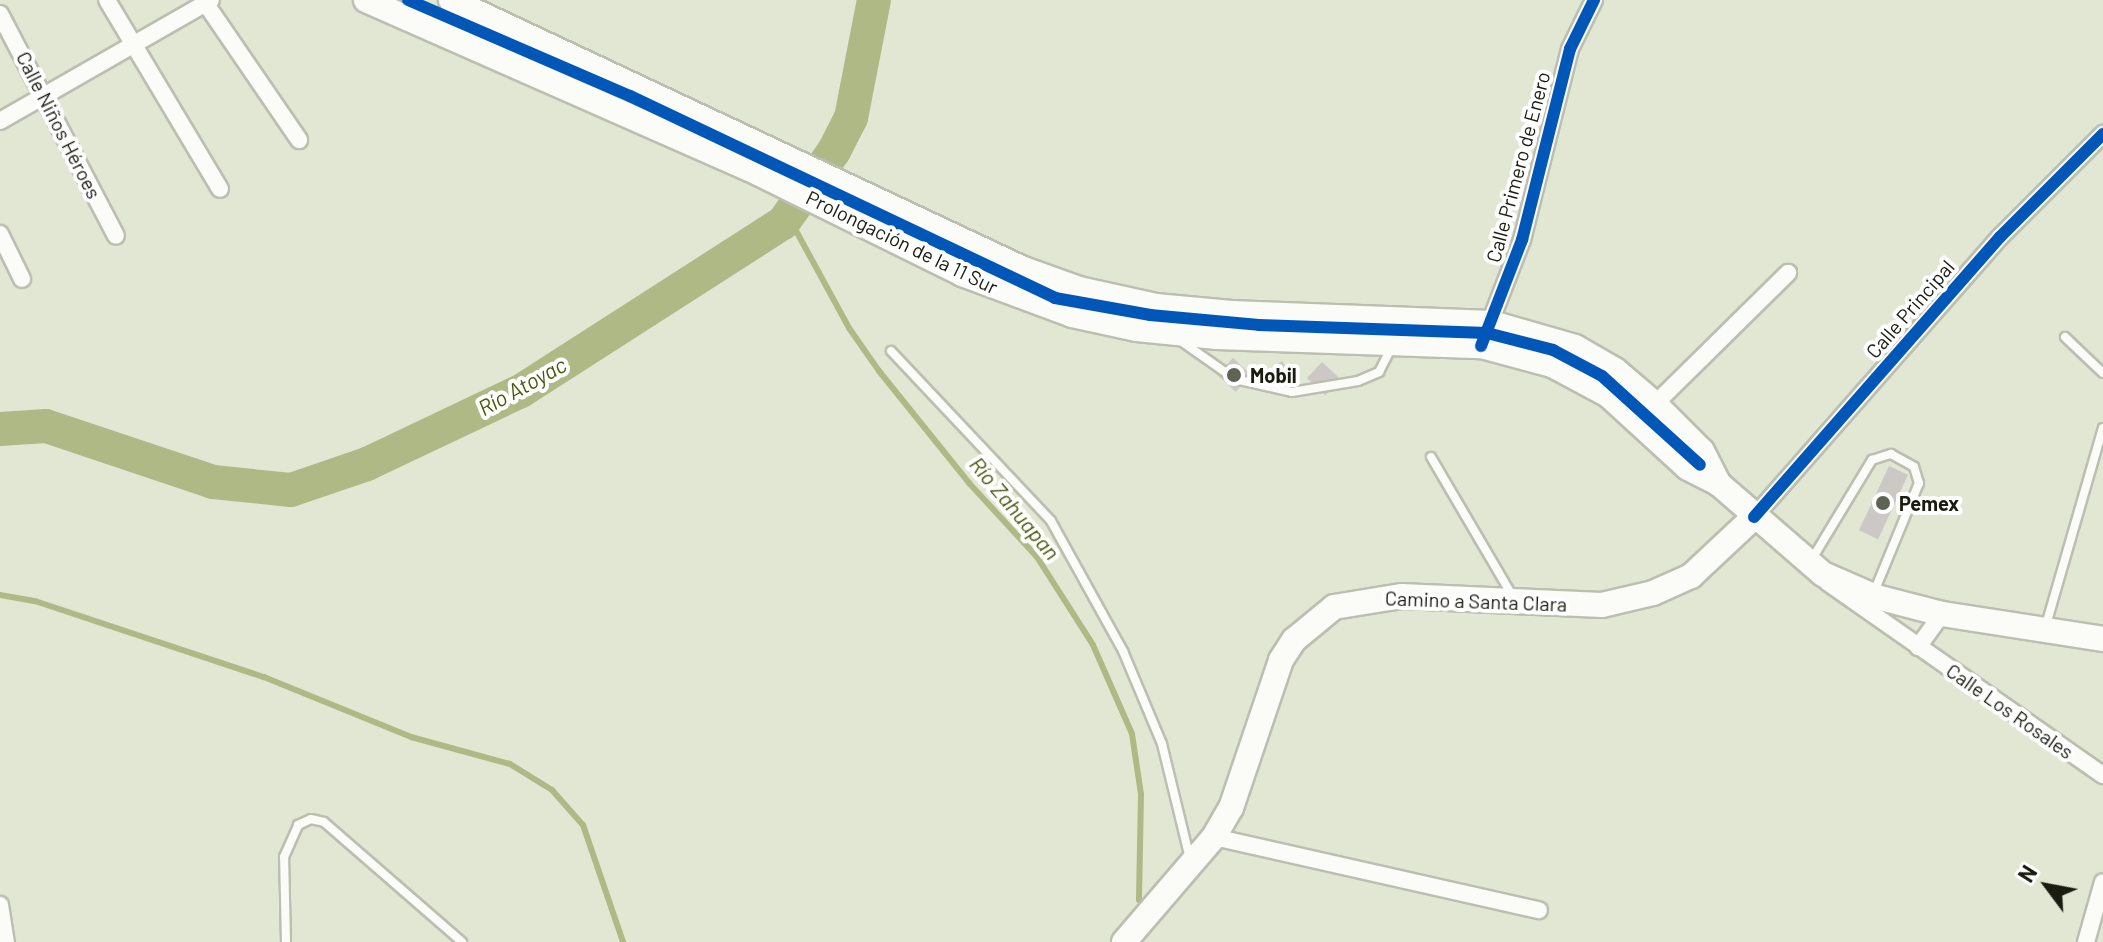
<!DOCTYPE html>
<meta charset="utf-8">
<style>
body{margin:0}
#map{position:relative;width:2103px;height:942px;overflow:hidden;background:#e2e7d3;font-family:Barlow,sans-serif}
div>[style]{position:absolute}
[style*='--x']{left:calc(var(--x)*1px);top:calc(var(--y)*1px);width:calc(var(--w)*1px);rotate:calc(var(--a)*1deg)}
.stream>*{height:6px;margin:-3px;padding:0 3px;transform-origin:3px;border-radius:3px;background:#aeb986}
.river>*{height:34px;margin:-17px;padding:0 17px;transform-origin:17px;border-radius:17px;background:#aeb986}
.building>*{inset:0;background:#cbc8c5;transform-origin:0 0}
.roads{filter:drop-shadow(2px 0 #bcbfb0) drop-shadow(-2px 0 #bcbfb0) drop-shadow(0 2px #bcbfb0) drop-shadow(0 -2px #bcbfb0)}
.lane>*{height:8px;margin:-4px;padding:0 4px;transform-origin:4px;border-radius:4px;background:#fbfbf8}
.street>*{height:16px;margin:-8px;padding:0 8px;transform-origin:8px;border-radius:8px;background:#fbfbf8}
.secondary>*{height:24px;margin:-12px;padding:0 12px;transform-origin:12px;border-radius:12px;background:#fbfbf8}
.cycleway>*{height:12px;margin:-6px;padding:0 6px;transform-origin:6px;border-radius:6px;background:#0057b8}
.dots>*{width:22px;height:22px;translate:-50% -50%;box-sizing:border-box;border:4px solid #fff;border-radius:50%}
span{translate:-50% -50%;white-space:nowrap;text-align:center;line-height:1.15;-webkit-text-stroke:8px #fff;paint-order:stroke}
.street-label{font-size:20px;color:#191c0f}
.poi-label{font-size:20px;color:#191c0f;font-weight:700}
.left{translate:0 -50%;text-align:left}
.water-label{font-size:22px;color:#4c560b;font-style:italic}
.north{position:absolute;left:2007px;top:846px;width:80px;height:80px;-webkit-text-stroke:6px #fff;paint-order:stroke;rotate:302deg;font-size:22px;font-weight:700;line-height:32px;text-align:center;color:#191c0f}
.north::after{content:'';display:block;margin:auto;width:28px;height:36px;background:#191c0f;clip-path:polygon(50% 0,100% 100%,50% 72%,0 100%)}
</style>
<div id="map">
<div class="stream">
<i style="--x:788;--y:216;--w:128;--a:61.4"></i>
<i style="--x:849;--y:328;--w:52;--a:55.1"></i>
<i style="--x:879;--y:371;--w:144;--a:51.2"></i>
<i style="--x:969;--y:483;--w:100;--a:47.4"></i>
<i style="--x:1037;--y:557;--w:104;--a:57.5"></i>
<i style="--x:1093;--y:645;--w:97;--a:66.3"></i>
<i style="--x:1132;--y:734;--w:61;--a:81.5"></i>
<i style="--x:1141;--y:794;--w:106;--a:91.1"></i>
<i style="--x:0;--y:595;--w:36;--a:10"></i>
<i style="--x:35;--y:601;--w:241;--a:18.4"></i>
<i style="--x:264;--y:677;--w:159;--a:22.2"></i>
<i style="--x:411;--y:737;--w:103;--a:15.3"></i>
<i style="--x:510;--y:764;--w:49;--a:31.8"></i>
<i style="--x:552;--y:790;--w:47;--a:48.5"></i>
<i style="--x:583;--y:825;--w:124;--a:71.1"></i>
</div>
<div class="river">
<i style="--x:0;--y:429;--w:46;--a:-3.7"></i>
<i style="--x:46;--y:426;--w:176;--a:18.5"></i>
<i style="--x:213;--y:482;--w:78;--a:5.9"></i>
<i style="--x:291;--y:490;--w:80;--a:-18.9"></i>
<i style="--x:367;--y:464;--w:170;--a:-25.4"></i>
<i style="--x:521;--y:391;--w:311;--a:-32.7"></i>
<i style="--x:783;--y:223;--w:88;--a:-54.7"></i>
<i style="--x:834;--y:151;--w:37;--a:-63"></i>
<i style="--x:851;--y:118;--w:120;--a:-79"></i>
</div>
<div class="building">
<i style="left:1233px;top:358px;width:25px;height:23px;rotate:43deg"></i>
<i style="left:1282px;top:361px;width:24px;height:24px;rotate:54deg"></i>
<i style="left:1322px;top:362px;width:25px;height:22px;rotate:43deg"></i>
<i style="left:1889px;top:466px;width:21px;height:71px;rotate:25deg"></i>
</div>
<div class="roads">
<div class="lane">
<i style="--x:2065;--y:337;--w:52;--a:43.5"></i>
<i style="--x:1178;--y:339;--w:70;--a:35.1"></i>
<i style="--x:1235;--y:379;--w:58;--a:12.8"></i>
<i style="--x:1292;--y:392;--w:67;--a:-9.5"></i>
<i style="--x:1358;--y:381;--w:23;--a:-23"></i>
<i style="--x:1379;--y:372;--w:28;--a:-63"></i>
<i style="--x:891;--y:351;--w:233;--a:46.7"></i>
<i style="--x:1051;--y:521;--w:149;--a:61"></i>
<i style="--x:1123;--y:651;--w:101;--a:67.2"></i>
<i style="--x:1162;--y:744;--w:118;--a:76.3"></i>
<i style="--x:1431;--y:457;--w:162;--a:59.6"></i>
<i style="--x:1812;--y:559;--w:116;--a:-58.8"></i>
<i style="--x:1872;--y:460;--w:20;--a:-18"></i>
<i style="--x:1891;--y:454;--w:26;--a:29"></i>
<i style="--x:1914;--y:467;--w:17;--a:73"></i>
<i style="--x:1919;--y:483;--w:118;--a:112.4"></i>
<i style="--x:2046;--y:625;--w:205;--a:-73.9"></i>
<i style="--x:286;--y:942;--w:85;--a:-91.3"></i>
<i style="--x:284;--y:857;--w:35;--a:-66"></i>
<i style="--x:298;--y:825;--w:14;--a:-25"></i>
<i style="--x:311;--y:819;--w:13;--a:13"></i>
<i style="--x:324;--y:822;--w:183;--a:41"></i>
</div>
<div class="street">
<i style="--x:107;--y:0;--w:220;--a:59.1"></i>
<i style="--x:206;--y:4;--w:165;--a:55.6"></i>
<i style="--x:0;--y:14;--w:250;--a:62.4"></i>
<i style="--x:0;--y:121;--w:243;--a:-29.8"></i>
<i style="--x:0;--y:234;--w:50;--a:63.9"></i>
<i style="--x:1481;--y:346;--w:114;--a:-68.9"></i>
<i style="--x:1522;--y:240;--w:197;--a:-75.9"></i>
<i style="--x:1570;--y:49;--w:55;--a:-63.9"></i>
<i style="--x:1655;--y:404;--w:187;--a:-44.6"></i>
<i style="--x:1754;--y:517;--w:373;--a:-48.7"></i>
<i style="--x:2000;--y:237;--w:146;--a:-45"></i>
<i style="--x:1827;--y:582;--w:337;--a:35"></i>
<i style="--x:1918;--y:647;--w:41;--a:-54"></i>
<i style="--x:1214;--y:837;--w:333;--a:12.7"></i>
<i style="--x:0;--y:905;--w:37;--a:81"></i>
<i style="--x:2086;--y:942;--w:62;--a:-74.2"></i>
</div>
<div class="secondary">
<i style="--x:366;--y:0;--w:428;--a:23.8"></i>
<i style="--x:758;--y:173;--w:228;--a:26.3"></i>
<i style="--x:962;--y:274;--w:117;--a:20.4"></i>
<i style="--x:1072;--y:315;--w:66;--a:12.2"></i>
<i style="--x:1137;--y:329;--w:80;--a:5.7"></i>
<i style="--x:1217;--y:337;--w:264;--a:2"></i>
<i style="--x:1481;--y:346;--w:73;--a:15"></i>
<i style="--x:1552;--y:365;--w:64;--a:28.2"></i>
<i style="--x:1608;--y:395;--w:108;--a:42.4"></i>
<i style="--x:1688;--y:468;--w:35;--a:27"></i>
<i style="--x:1719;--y:484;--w:138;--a:40.9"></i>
<i style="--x:1823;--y:574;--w:55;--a:23.7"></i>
<i style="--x:1873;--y:596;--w:71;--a:14.6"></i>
<i style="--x:1942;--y:614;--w:163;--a:8.8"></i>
<i style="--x:451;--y:0;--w:630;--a:25.18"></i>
<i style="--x:1021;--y:268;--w:62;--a:19.9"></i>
<i style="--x:1079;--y:289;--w:79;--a:12.4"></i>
<i style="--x:1156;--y:306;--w:76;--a:5.3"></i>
<i style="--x:1232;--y:313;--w:260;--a:2.2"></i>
<i style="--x:1492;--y:323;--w:86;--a:16.1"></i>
<i style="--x:1575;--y:347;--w:46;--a:29.9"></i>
<i style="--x:1615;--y:370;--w:52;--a:40.4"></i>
<i style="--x:1655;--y:404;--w:66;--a:45"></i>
<i style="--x:1702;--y:451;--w:37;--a:63"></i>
<i style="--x:1124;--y:942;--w:138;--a:-49.4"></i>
<i style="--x:1214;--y:837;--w:34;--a:-60"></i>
<i style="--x:1231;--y:808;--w:156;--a:-71.3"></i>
<i style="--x:1281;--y:660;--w:24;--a:-57"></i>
<i style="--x:1294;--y:640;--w:52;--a:-39.5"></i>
<i style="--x:1334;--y:607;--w:69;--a:-9.2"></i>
<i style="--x:1402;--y:596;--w:200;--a:2.6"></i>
<i style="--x:1602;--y:605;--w:52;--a:-13.2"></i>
<i style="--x:1653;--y:593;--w:42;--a:-24.1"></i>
<i style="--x:1691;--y:576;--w:86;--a:-43.1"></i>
</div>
</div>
<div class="cycleway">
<i style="--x:408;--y:0;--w:242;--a:23.4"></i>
<i style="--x:630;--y:96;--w:471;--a:25.4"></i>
<i style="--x:1055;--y:298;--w:97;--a:10.1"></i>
<i style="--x:1150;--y:315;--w:109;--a:5.2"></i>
<i style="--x:1259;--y:325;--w:228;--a:2"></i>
<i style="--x:1487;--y:333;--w:68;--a:14.4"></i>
<i style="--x:1553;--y:350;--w:55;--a:28"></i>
<i style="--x:1602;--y:376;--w:132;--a:42.2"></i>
<i style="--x:1481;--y:346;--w:114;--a:-68.9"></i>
<i style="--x:1522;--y:240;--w:197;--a:-75.9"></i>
<i style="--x:1570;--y:49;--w:55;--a:-63.9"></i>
<i style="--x:1754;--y:517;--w:373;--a:-48.7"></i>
<i style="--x:2000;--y:237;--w:146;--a:-45"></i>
</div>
<div class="dots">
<i style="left:1234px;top:375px;background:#5f6354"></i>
<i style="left:1883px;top:503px;background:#5f6354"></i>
</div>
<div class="street-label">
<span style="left:59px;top:125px;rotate:63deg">Calle Niños Héroes</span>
<span style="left:1518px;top:167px;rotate:-75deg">Calle Primero de Enero</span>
<span style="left:902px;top:242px;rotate:26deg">Prolongación de la 11 Sur</span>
<span style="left:1910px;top:309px;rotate:-49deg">Calle Principal</span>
<span style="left:1476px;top:601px;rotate:2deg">Camino a Santa Clara</span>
<span style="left:2010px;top:711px;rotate:35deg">Calle Los Rosales</span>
</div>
<div class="poi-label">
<span class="left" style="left:1250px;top:375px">Mobil</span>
<span class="left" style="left:1899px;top:503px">Pemex</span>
</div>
<div class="water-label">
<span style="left:522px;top:386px;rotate:-29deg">Río Atoyac</span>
<span style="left:1015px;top:508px;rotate:50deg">Río Zahuapan</span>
</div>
<div class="north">N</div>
</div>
